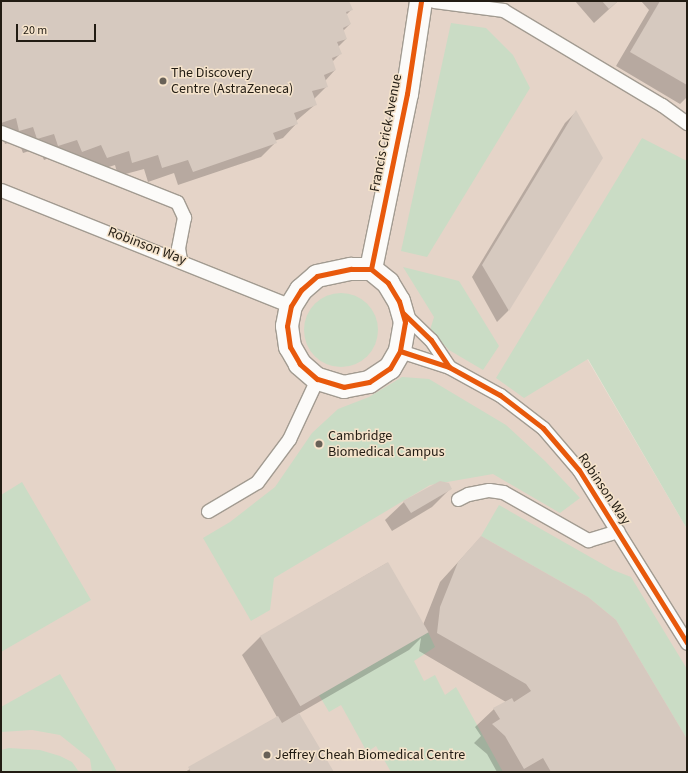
<!DOCTYPE html>
<style>
body{margin:0}
#map{position:relative;width:688px;height:773px;overflow:hidden;background:#ebe2d5;font-family:"Source Sans 3",sans-serif}
div>[style]{position:absolute}
[style*='--x']{left:calc(var(--x)*1px);top:calc(var(--y)*1px);width:calc(var(--w)*1px);rotate:calc(var(--a)*1deg)}
.medical>*{inset:0;background:#e5d4c8}
.green>*{inset:0;background:#cadcc5}
.round{border-radius:50%}
.shadow>*{inset:0;background:#0003}
.building>*{inset:0;background:#d6c9bf;transform-origin:0 0}
.roads{filter:drop-shadow(1px 0 #a29b91) drop-shadow(-1px 0 #a29b91) drop-shadow(0 1px #a29b91) drop-shadow(0 -1px #a29b91)}
.lane>*{height:13px;margin:-6.5px;padding:0 6.5px;transform-origin:6.5px;border-radius:6.5px;background:#fcfbf9}
.street>*{height:22px;margin:-11px;padding:0 11px;transform-origin:11px;border-radius:11px;background:#fcfbf9}
.cycleway>*{height:5px;margin:-2.5px;padding:0 2.5px;transform-origin:2.5px;border-radius:2.5px;background:#e8590c}
.dots>*{width:11px;height:11px;translate:-50% -50%;box-sizing:border-box;border:2px solid #f5e3cb;border-radius:50%}
span{translate:-50% -50%;white-space:nowrap;text-align:center;line-height:1.15;-webkit-text-stroke:3px #f5e3cb;paint-order:stroke}
.poi-label{font-size:14px;color:#221c13}
.left{translate:0 -50%;text-align:left}
.street-label{font-size:14px;color:#221c13}
.frame{position:absolute;inset:0;border:2px solid #221c13;pointer-events:none}
.scale{position:absolute;left:16px;top:24px;width:80px;height:18px;box-sizing:border-box;border:2px solid #221c13;border-top:0;padding-left:5px;font-size:12px;line-height:14px;white-space:nowrap;color:#221c13;-webkit-text-stroke:3px #f5e3cb;paint-order:stroke}
</style>
<div id="map">
<div class="medical">
<i style="clip-path:polygon(1px 1px,687px 1px,687px 272px,579px 345px,687px 529px,687px 772px,1px 772px)"></i>
</div>
<div class="green">
<i style="clip-path:polygon(451px 23px,486px 28px,513px 55px,530px 88px,427px 257px,401px 251px)"></i>
<i style="clip-path:polygon(642px 138px,687px 161px,687px 529px,588px 359px,524px 398px,496px 378px)"></i>
<i style="clip-path:polygon(403px 267px,459px 281px,499px 346px,483px 370px,449px 350px,430px 330px,434px 317px)"></i>
<i class="round" style="left:304px;top:293px;width:74px;height:74px"></i>
<i style="clip-path:polygon(402px 377px,429px 379px,506px 425px,545px 461px,580px 498px,560px 513px,493px 474px,430px 485px,274px 578px,270px 610px,251px 621px,203px 538px,230px 522px,275px 487px,312px 433px,338px 409px,369px 397px)"></i>
<i style="clip-path:polygon(22px 482px,91px 600px,1px 652px,1px 495px)"></i>
<i style="clip-path:polygon(499px 505px,613px 570px,631px 577px,687px 669px,687px 739px,616px 620px,588px 597px,481px 536px)"></i>
<i style="clip-path:polygon(428px 632px,435px 647px,414px 661px,424px 681px,435px 675px,445px 695px,456px 687px,503px 772px,391px 772px,376px 746px,367px 752px,341px 705px,329px 712px,319px 695px)"></i>
<i style="clip-path:polygon(60px 674px,114px 766px,117px 772px,92px 772px,90px 759px,60px 735px,32px 730px,1px 732px,1px 707px)"></i>
<i style="clip-path:polygon(9px 748px,40px 750px,60px 756px,72px 762px,79px 772px,1px 772px,1px 750px)"></i>
</div>
<div class="shadow">
<i style="clip-path:polygon(1px 1px,348px 1px,351px 10px,346px 15px,350px 24px,343px 31px,346px 39px,338px 47px,340px 54px,332px 62px,335px 70px,325px 81px,327px 86px,314px 99px,316px 104px,296px 121px,297px 123px,283px 138px,274px 141px,275px 143px,261px 157px,178px 185px,174px 173px,148px 182px,144px 169px,118px 176px,115px 165px,93px 172px,87px 158px,67px 165px,62px 153px,44px 160px,39px 148px,23px 153px,18px 140px,5px 144px,1px 132px)"></i>
<i style="clip-path:polygon(575px 1px,618px 1px,594px 23px)"></i>
<i style="clip-path:polygon(641px 1px,687px 1px,687px 97px,680px 104px,616px 66px,649px 10px)"></i>
<i style="clip-path:polygon(576px 112px,602px 158px,508px 311px,497px 322px,472px 277px,565px 123px)"></i>
<i style="clip-path:polygon(440px 482px,451px 488px,432px 507px,392px 531px,385px 520px,404px 502px)"></i>
<i style="clip-path:polygon(481px 537px,687px 742px,687px 772px,497px 772px,487px 754px,474px 743px,481px 736px,475px 727px,494px 709px,506px 702px,419px 651px,421px 638px,409px 650px,298px 714px,333px 772px,185px 772px,277px 717px,242px 655px,260px 637px,387px 563px,423px 625px,440px 582px)"></i>
</div>
<div class="building">
<i style="clip-path:polygon(1px 1px,349px 1px,353px 10px,346px 12px,351px 24px,343px 28px,347px 39px,337px 42px,342px 54px,332px 58px,336px 70px,324px 75px,328px 87px,312px 91px,317px 105px,294px 113px,298px 124px,273px 133px,277px 143px,193px 172px,188px 160px,162px 168px,158px 155px,132px 163px,129px 151px,107px 158px,101px 145px,82px 152px,77px 140px,58px 146px,54px 134px,37px 139px,33px 127px,19px 131px,16px 118px,1px 123px)"></i>
<i style="clip-path:polygon(602px 1px,618px 1px,609px 9px)"></i>
<i style="clip-path:polygon(660px 1px,687px 1px,687px 85px,630px 52px)"></i>
<i style="clip-path:polygon(576px 110px,603px 158px,509px 311px,482px 265px)"></i>
<i style="clip-path:polygon(440px 481px,449px 483px,452px 489px,411px 513px,403px 501px)"></i>
<i style="clip-path:polygon(481px 536px,588px 597px,616px 620px,687px 739px,687px 772px,551px 772px,543px 758px,524px 769px,505px 736px,492px 724px,500px 719px,493px 708px,512px 698px,514px 702px,531px 691px,526px 684px,437px 633px,440px 607px,458px 562px)"></i>
<i style="left:388px;top:562px;width:81px;height:148px;rotate:60deg"></i>
<i style="clip-path:polygon(299px 713px,334px 772px,191px 772px,188px 767px,278px 716px,282px 723px)"></i>
</div>
<div class="roads">
<div class="lane">
<i style="--x:434;--y:1;--w:70;--a:7.4"></i>
<i style="--x:503;--y:10;--w:185;--a:30.9"></i>
<i style="--x:662;--y:105;--w:31;--a:36"></i>
<i style="--x:1;--y:132;--w:189;--a:21.7"></i>
<i style="--x:177;--y:202;--w:17;--a:65"></i>
<i style="--x:184;--y:217;--w:32;--a:101"></i>
<i style="--x:178;--y:248;--w:11;--a:80"></i>
<i style="--x:1;--y:190;--w:312;--a:21.8"></i>
<i style="--x:404;--y:314;--w:37;--a:44"></i>
<i style="--x:431;--y:340;--w:32;--a:56"></i>
<i style="--x:400;--y:351;--w:52;--a:18.1"></i>
<i style="--x:449;--y:367;--w:58;--a:28.8"></i>
<i style="--x:500;--y:395;--w:54;--a:37.5"></i>
<i style="--x:543;--y:428;--w:55;--a:49.4"></i>
<i style="--x:579;--y:470;--w:204;--a:58"></i>
<i style="--x:458;--y:499;--w:11;--a:-27"></i>
<i style="--x:468;--y:494;--w:21;--a:-11"></i>
<i style="--x:489;--y:490;--w:14;--a:8"></i>
<i style="--x:503;--y:492;--w:98;--a:29.5"></i>
<i style="--x:588;--y:540;--w:31;--a:-17"></i>
<i style="--x:208;--y:511;--w:57;--a:-30.6"></i>
<i style="--x:257;--y:482;--w:54;--a:-53.3"></i>
<i style="--x:289;--y:439;--w:66;--a:-65"></i>
</div>
<div class="street">
<i style="--x:351;--y:269;--w:20;--a:0"></i>
<i style="--x:371;--y:269;--w:22;--a:39"></i>
<i style="--x:388;--y:283;--w:21;--a:59"></i>
<i style="--x:399;--y:301;--w:22;--a:74"></i>
<i style="--x:405;--y:322;--w:29;--a:100"></i>
<i style="--x:400;--y:351;--w:20;--a:120"></i>
<i style="--x:390;--y:368;--w:25;--a:146"></i>
<i style="--x:369;--y:382;--w:25;--a:169"></i>
<i style="--x:344;--y:387;--w:28;--a:-163"></i>
<i style="--x:317;--y:379;--w:23;--a:-139"></i>
<i style="--x:300;--y:364;--w:20;--a:-120"></i>
<i style="--x:290;--y:347;--w:21;--a:-98"></i>
<i style="--x:287;--y:326;--w:20;--a:-79"></i>
<i style="--x:291;--y:306;--w:19;--a:-58"></i>
<i style="--x:301;--y:290;--w:21;--a:-41"></i>
<i style="--x:317;--y:276;--w:35;--a:-12"></i>
<i style="--x:371;--y:269;--w:179;--a:-78.4"></i>
<i style="--x:407;--y:94;--w:94;--a:-81.4"></i>
</div>
</div>
<div class="cycleway">
<i style="--x:351;--y:269;--w:20;--a:0"></i>
<i style="--x:371;--y:269;--w:22;--a:39"></i>
<i style="--x:388;--y:283;--w:21;--a:59"></i>
<i style="--x:399;--y:301;--w:22;--a:74"></i>
<i style="--x:405;--y:322;--w:29;--a:100"></i>
<i style="--x:400;--y:351;--w:20;--a:120"></i>
<i style="--x:390;--y:368;--w:25;--a:146"></i>
<i style="--x:369;--y:382;--w:25;--a:169"></i>
<i style="--x:344;--y:387;--w:28;--a:-163"></i>
<i style="--x:317;--y:379;--w:23;--a:-139"></i>
<i style="--x:300;--y:364;--w:20;--a:-120"></i>
<i style="--x:290;--y:347;--w:21;--a:-98"></i>
<i style="--x:287;--y:326;--w:20;--a:-79"></i>
<i style="--x:291;--y:306;--w:19;--a:-58"></i>
<i style="--x:301;--y:290;--w:21;--a:-41"></i>
<i style="--x:317;--y:276;--w:35;--a:-12"></i>
<i style="--x:371;--y:269;--w:179;--a:-78.4"></i>
<i style="--x:407;--y:94;--w:94;--a:-81.4"></i>
<i style="--x:403;--y:313;--w:39;--a:44"></i>
<i style="--x:431;--y:340;--w:32;--a:56"></i>
<i style="--x:400;--y:351;--w:52;--a:18.1"></i>
<i style="--x:449;--y:367;--w:58;--a:28.8"></i>
<i style="--x:500;--y:395;--w:54;--a:37.5"></i>
<i style="--x:543;--y:428;--w:55;--a:49.4"></i>
<i style="--x:579;--y:470;--w:204;--a:58"></i>
</div>
<div class="dots">
<i style="left:163px;top:81px;background:#686157"></i>
<i style="left:319px;top:444px;background:#686157"></i>
<i style="left:267px;top:755px;background:#686157"></i>
</div>
<div class="poi-label">
<span class="left" style="left:171px;top:81px">The Discovery<br>Centre (AstraZeneca)</span>
<span class="left" style="left:328px;top:444px">Cambridge<br>Biomedical Campus</span>
<span class="left" style="left:275px;top:755px">Jeffrey Cheah Biomedical Centre</span>
</div>
<div class="street-label">
<span style="left:386px;top:133px;rotate:-79deg">Francis Crick Avenue</span>
<span style="left:147px;top:246px;rotate:21deg">Robinson Way</span>
<span style="left:604px;top:489px;rotate:56deg">Robinson Way</span>
</div>
<div class="frame"></div>
<div class="scale">20 m</div>
</div>
